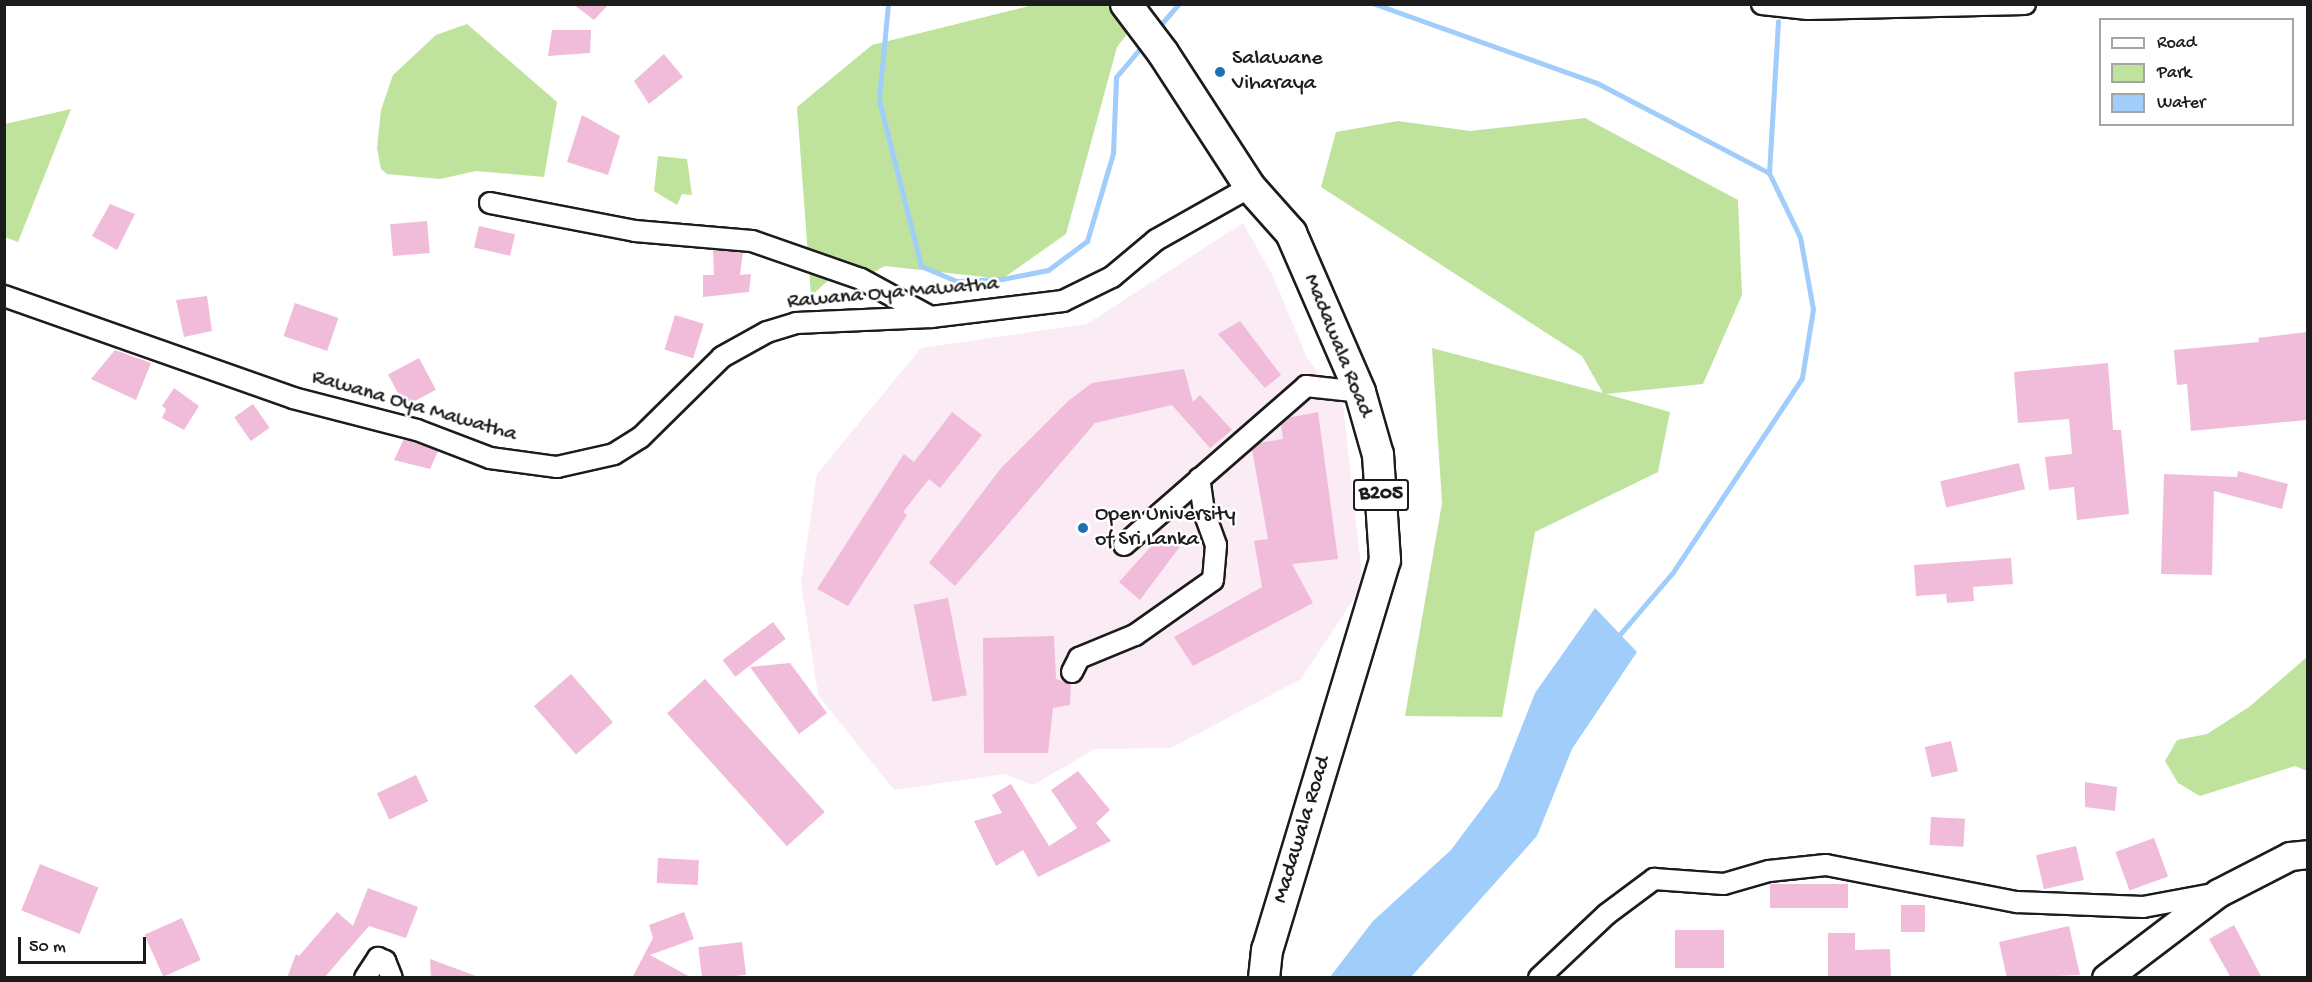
<!DOCTYPE html>
<style>
body{margin:0}
#map{position:relative;width:2312px;height:982px;overflow:hidden;background:#fff;font-family:"Gochi Hand",sans-serif}
div>[style]{position:absolute}
[style*='--x']{left:calc(var(--x)*1px);top:calc(var(--y)*1px);width:calc(var(--w)*1px);rotate:calc(var(--a)*1deg)}
.built>*{inset:0;background:#faebf4}
.green>*{inset:0;background:#bfe39d}
.water>*{inset:0;background:#a1cdfb}
.stream>*{height:5px;margin:-2.5px;padding:0 2.5px;transform-origin:2.5px;border-radius:2.5px;background:#a1cdfb}
.building>*{inset:0;background:#f0bcda;transform-origin:0 0}
.roads{filter:drop-shadow(2px 0 #1c1c1c) drop-shadow(-2px 0 #1c1c1c) drop-shadow(0 2px #1c1c1c) drop-shadow(0 -2px #1c1c1c)}
.street>*{height:20px;margin:-10px;padding:0 10px;transform-origin:10px;border-radius:10px;background:#fff}
.secondary>*{height:27px;margin:-13.5px;padding:0 13.5px;transform-origin:13.5px;border-radius:13.5px;background:#fff}
.primary>*{height:30px;margin:-15px;padding:0 15px;transform-origin:15px;border-radius:15px;background:#fff}
.dots>*{width:16px;height:16px;translate:-50% -50%;box-sizing:border-box;border:3px solid #fff;border-radius:50%}
span{translate:-50% -50%;white-space:nowrap;text-align:center;line-height:1.15;-webkit-text-stroke:5px #fff;paint-order:stroke}
.shield-label span{padding:2px 4px;background:#fff;border:2px solid;border-radius:4px;-webkit-text-stroke-width:0}
.shield-label{font-size:21px;color:#1c1c1c;font-weight:700}
.poi-label{font-size:22px;color:#1c1c1c}
.left{translate:0 -50%;text-align:left}
.street-label{font-size:22px;color:#1c1c1c}
.frame{position:absolute;inset:0;border:6px solid #1c1c1c;pointer-events:none}
.legend{position:absolute;left:2099px;top:18px;width:195px;height:108px;box-sizing:border-box;background:#fff;border:2px solid #a4a4a4;margin:0;padding:8px 10px;list-style:none;font-size:18px;color:#1c1c1c}
.legend li{display:flex;align-items:center;gap:12px;height:30px}
.legend b{width:30px;border:2px solid #a4a4a4}
.scale{position:absolute;left:18px;top:937px;width:128px;height:27px;box-sizing:border-box;border:3px solid #1c1c1c;border-top:0;padding-left:8px;font-size:18px;line-height:21px;white-space:nowrap;color:#1c1c1c;-webkit-text-stroke:4px #fff;paint-order:stroke}
</style>
<div id="map">
<div class="built">
<i style="clip-path:polygon(1243px 223px,1273px 276px,1307px 358px,1343px 405px,1363px 585px,1301px 679px,1171px 748px,1095px 749px,1033px 785px,1004px 774px,894px 790px,818px 695px,801px 582px,817px 474px,921px 348px,1087px 324px)"></i>
</div>
<div class="green">
<i style="clip-path:polygon(1033px 5px,1150px 5px,1117px 47px,1066px 234px,1002px 279px,885px 266px,874px 272px,833px 276px,811px 296px,797px 107px,872px 45px)"></i>
<i style="clip-path:polygon(467px 24px,557px 102px,544px 177px,476px 171px,440px 179px,387px 174px,381px 169px,377px 148px,381px 110px,393px 75px,436px 35px)"></i>
<i style="clip-path:polygon(71px 109px,18px 242px,5px 237px,5px 124px)"></i>
<i style="clip-path:polygon(1585px 118px,1738px 200px,1742px 295px,1703px 384px,1606px 394px,1670px 412px,1658px 472px,1535px 532px,1502px 717px,1405px 716px,1442px 503px,1432px 348px,1603px 393px,1582px 356px,1321px 187px,1336px 132px,1398px 121px,1470px 131px)"></i>
<i style="clip-path:polygon(658px 156px,687px 159px,692px 195px,682px 194px,677px 205px,654px 191px)"></i>
<i style="clip-path:polygon(2307px 657px,2307px 771px,2295px 766px,2200px 796px,2178px 783px,2165px 761px,2177px 740px,2207px 734px,2249px 707px)"></i>
</div>
<div class="water">
<i style="clip-path:polygon(1595px 608px,1637px 652px,1572px 749px,1537px 836px,1411px 977px,1330px 977px,1373px 921px,1451px 850px,1498px 787px,1535px 693px)"></i>
</div>
<div class="stream">
<i style="--x:888;--y:4;--w:96;--a:95.4"></i>
<i style="--x:879;--y:100;--w:171;--a:75.8"></i>
<i style="--x:921;--y:266;--w:39;--a:23"></i>
<i style="--x:957;--y:281;--w:45;--a:-2.5"></i>
<i style="--x:1002;--y:279;--w:47;--a:-11.1"></i>
<i style="--x:1048;--y:270;--w:49;--a:-36.6"></i>
<i style="--x:1087;--y:241;--w:92;--a:-73.5"></i>
<i style="--x:1113;--y:153;--w:76;--a:-87.7"></i>
<i style="--x:1116;--y:77;--w:43;--a:-49.7"></i>
<i style="--x:1375;--y:4;--w:236;--a:19.6"></i>
<i style="--x:1597;--y:83;--w:194;--a:27.6"></i>
<i style="--x:1769;--y:173;--w:71;--a:64.2"></i>
<i style="--x:1800;--y:237;--w:73;--a:79.8"></i>
<i style="--x:1813;--y:309;--w:70;--a:99.1"></i>
<i style="--x:1802;--y:378;--w:232;--a:123.6"></i>
<i style="--x:1674;--y:571;--w:89;--a:130.5"></i>
<i style="--x:1156;--y:30;--w:35;--a:-49"></i>
<i style="--x:1769;--y:173;--w:152;--a:-86.6"></i>
</div>
<div class="building">
<i style="clip-path:polygon(573px 4px,609px 4px,594px 20px)"></i>
<i style="clip-path:polygon(552px 30px,591px 30px,590px 53px,548px 56px)"></i>
<i style="clip-path:polygon(664px 54px,683px 77px,649px 104px,634px 81px)"></i>
<i style="clip-path:polygon(582px 115px,620px 136px,608px 175px,567px 162px)"></i>
<i style="clip-path:polygon(110px 204px,135px 214px,117px 250px,92px 236px)"></i>
<i style="left:427px;top:221px;width:32px;height:37px;rotate:85deg"></i>
<i style="left:479px;top:226px;width:37px;height:22px;rotate:13deg"></i>
<i style="clip-path:polygon(713px 250px,743px 252px,740px 275px,751px 274px,749px 292px,703px 297px,703px 275px,714px 275px)"></i>
<i style="clip-path:polygon(207px 296px,212px 331px,184px 337px,176px 300px)"></i>
<i style="left:295px;top:303px;width:46px;height:35px;rotate:19deg"></i>
<i style="left:675px;top:315px;width:30px;height:36px;rotate:17deg"></i>
<i style="clip-path:polygon(1240px 321px,1281px 375px,1265px 388px,1218px 334px)"></i>
<i style="clip-path:polygon(2307px 332px,2307px 420px,2191px 431px,2187px 384px,2177px 385px,2174px 350px,2259px 342px,2258px 338px)"></i>
<i style="clip-path:polygon(115px 350px,151px 363px,136px 400px,91px 379px)"></i>
<i style="left:419px;top:358px;width:36px;height:35px;rotate:62deg"></i>
<i style="clip-path:polygon(2108px 363px,2113px 430px,2121px 430px,2129px 514px,2077px 520px,2074px 487px,2049px 490px,2045px 457px,2072px 454px,2069px 419px,2018px 423px,2014px 372px)"></i>
<i style="clip-path:polygon(1184px 369px,1193px 402px,1200px 395px,1232px 430px,1210px 448px,1172px 405px,1095px 423px,955px 586px,929px 563px,1001px 468px,1068px 401px,1092px 383px)"></i>
<i style="clip-path:polygon(174px 388px,199px 406px,184px 430px,162px 418px,166px 409px,162px 406px)"></i>
<i style="left:253px;top:404px;width:29px;height:23px;rotate:55deg"></i>
<i style="clip-path:polygon(952px 412px,982px 435px,940px 488px,929px 479px,903px 512px,907px 515px,848px 606px,817px 589px,904px 454px,914px 462px)"></i>
<i style="clip-path:polygon(1318px 412px,1338px 559px,1292px 564px,1313px 603px,1193px 666px,1174px 637px,1262px 587px,1254px 541px,1268px 539px,1252px 449px,1259px 443px,1283px 439px,1281px 424px,1287px 418px)"></i>
<i style="clip-path:polygon(404px 439px,438px 451px,430px 469px,394px 460px)"></i>
<i style="left:2019px;top:463px;width:27px;height:81px;rotate:77deg"></i>
<i style="clip-path:polygon(2238px 471px,2288px 484px,2282px 509px,2214px 491px,2212px 575px,2161px 574px,2164px 474px,2237px 477px)"></i>
<i style="clip-path:polygon(1164px 532px,1181px 545px,1140px 600px,1119px 582px)"></i>
<i style="clip-path:polygon(2011px 558px,2013px 584px,1973px 587px,1974px 601px,1947px 603px,1946px 594px,1916px 596px,1914px 565px)"></i>
<i style="left:948px;top:598px;width:99px;height:35px;rotate:79deg"></i>
<i style="left:773px;top:622px;width:21px;height:63px;rotate:53deg"></i>
<i style="clip-path:polygon(1054px 636px,1056px 679px,1071px 684px,1070px 705px,1053px 708px,1048px 753px,984px 753px,983px 638px)"></i>
<i style="clip-path:polygon(790px 663px,827px 713px,799px 734px,750px 667px)"></i>
<i style="left:571px;top:674px;width:64px;height:49px;rotate:49deg"></i>
<i style="left:705px;top:679px;width:179px;height:51px;rotate:48deg"></i>
<i style="left:1951px;top:741px;width:31px;height:27px;rotate:77deg"></i>
<i style="clip-path:polygon(1078px 771px,1110px 810px,1096px 823px,1111px 841px,1038px 877px,1023px 850px,996px 866px,974px 821px,1002px 813px,992px 795px,1011px 784px,1049px 846px,1077px 828px,1051px 790px)"></i>
<i style="left:416px;top:775px;width:29px;height:43px;rotate:65deg"></i>
<i style="clip-path:polygon(2085px 782px,2117px 787px,2115px 811px,2085px 807px)"></i>
<i style="left:1931px;top:817px;width:34px;height:28px;rotate:3deg"></i>
<i style="left:2154px;top:838px;width:41px;height:41px;rotate:70deg"></i>
<i style="left:2076px;top:846px;width:35px;height:41px;rotate:77deg"></i>
<i style="left:658px;top:858px;width:41px;height:25px;rotate:3deg"></i>
<i style="left:40px;top:864px;width:63px;height:50px;rotate:22deg"></i>
<i style="left:1848px;top:884px;width:24px;height:78px;rotate:90deg"></i>
<i style="clip-path:polygon(368px 888px,418px 907px,406px 938px,369px 926px,324px 978px,287px 978px,296px 954px,299px 956px,337px 912px,353px 926px)"></i>
<i style="left:1901px;top:905px;width:24px;height:27px"></i>
<i style="clip-path:polygon(684px 912px,694px 939px,650px 955px,692px 978px,632px 978px,653px 938px,649px 925px)"></i>
<i style="left:182px;top:918px;width:46px;height:41px;rotate:66deg"></i>
<i style="clip-path:polygon(2234px 925px,2262px 978px,2231px 978px,2209px 939px)"></i>
<i style="clip-path:polygon(2069px 926px,2080px 975px,2007px 978px,1999px 942px)"></i>
<i style="left:1675px;top:930px;width:49px;height:38px"></i>
<i style="clip-path:polygon(1828px 933px,1855px 933px,1855px 950px,1890px 949px,1891px 978px,1828px 978px)"></i>
<i style="left:742px;top:942px;width:33px;height:44px;rotate:83deg"></i>
<i style="clip-path:polygon(430px 959px,476px 976px,476px 978px,431px 978px)"></i>
</div>
<div class="roads">
<div class="street">
<i style="--x:1762;--y:4;--w:46;--a:6.2"></i>
<i style="--x:1808;--y:9;--w:217;--a:-1.3"></i>
<i style="--x:490;--y:203;--w:148;--a:10.9"></i>
<i style="--x:635;--y:231;--w:117;--a:4.9"></i>
<i style="--x:752;--y:241;--w:115;--a:19.2"></i>
<i style="--x:861;--y:279;--w:80;--a:28.5"></i>
<i style="--x:4;--y:296;--w:306;--a:19.4"></i>
<i style="--x:293;--y:398;--w:128;--a:14.5"></i>
<i style="--x:417;--y:430;--w:78;--a:21"></i>
<i style="--x:490;--y:458;--w:68;--a:7.7"></i>
<i style="--x:557;--y:467;--w:58;--a:-12.8"></i>
<i style="--x:614;--y:454;--w:31;--a:-32"></i>
<i style="--x:640;--y:438;--w:115;--a:-44.6"></i>
<i style="--x:722;--y:357;--w:51;--a:-29.1"></i>
<i style="--x:767;--y:332;--w:30;--a:-17"></i>
<i style="--x:796;--y:323;--w:135;--a:-2.5"></i>
<i style="--x:931;--y:317;--w:133;--a:-6.9"></i>
<i style="--x:1063;--y:301;--w:55;--a:-26.1"></i>
<i style="--x:1112;--y:277;--w:57;--a:-40.1"></i>
<i style="--x:1156;--y:240;--w:108;--a:-29.4"></i>
<i style="--x:1124;--y:545;--w:242;--a:-41.1"></i>
<i style="--x:1306;--y:386;--w:54;--a:6.3"></i>
<i style="--x:1072;--y:672;--w:16;--a:-63"></i>
<i style="--x:1079;--y:658;--w:61;--a:-22.3"></i>
<i style="--x:1135;--y:635;--w:95;--a:-35.2"></i>
<i style="--x:1213;--y:580;--w:35;--a:-85"></i>
<i style="--x:1216;--y:545;--w:35;--a:-110"></i>
<i style="--x:1204;--y:512;--w:34;--a:-98"></i>
<i style="--x:365;--y:978;--w:24;--a:-57"></i>
<i style="--x:378;--y:958;--w:8;--a:23"></i>
<i style="--x:385;--y:961;--w:18;--a:68"></i>
<i style="--x:1539;--y:978;--w:93;--a:-43.3"></i>
<i style="--x:1607;--y:914;--w:59;--a:-36.7"></i>
<i style="--x:1654;--y:879;--w:70;--a:4.1"></i>
<i style="--x:1724;--y:884;--w:47;--a:-16.1"></i>
<i style="--x:1769;--y:871;--w:57;--a:-6"></i>
<i style="--x:1826;--y:865;--w:195;--a:11"></i>
<i style="--x:2017;--y:902;--w:126;--a:2.3"></i>
<i style="--x:2143;--y:907;--w:71;--a:-10.5"></i>
</div>
<div class="secondary">
<i style="--x:2106;--y:978;--w:141;--a:-37.2"></i>
<i style="--x:2218;--y:893;--w:81;--a:-27.2"></i>
<i style="--x:2290;--y:856;--w:18;--a:-6"></i>
</div>
<div class="primary">
<i style="--x:1126;--y:4;--w:61;--a:52.9"></i>
<i style="--x:1163;--y:53;--w:160;--a:57"></i>
<i style="--x:1250;--y:187;--w:62;--a:48.3"></i>
<i style="--x:1291;--y:233;--w:173;--a:66.5"></i>
<i style="--x:1360;--y:392;--w:66;--a:74.1"></i>
<i style="--x:1378;--y:455;--w:105;--a:86.2"></i>
<i style="--x:1385;--y:560;--w:407;--a:106.8"></i>
<i style="--x:1267;--y:950;--w:28;--a:96"></i>
</div>
</div>
<div class="dots">
<i style="left:1220px;top:72px;background:#1f6fb2"></i>
<i style="left:1083px;top:528px;background:#1f6fb2"></i>
</div>
<div class="shield-label">
<span style="left:1381px;top:495px">B205</span>
</div>
<div class="poi-label">
<span class="left" style="left:1232px;top:72px">Salawane<br>Viharaya</span>
<span class="left" style="left:1095px;top:528px">Open University<br>of Sri Lanka</span>
</div>
<div class="street-label">
<span style="left:893px;top:294px;rotate:-5deg">Rawana Oya Mawatha</span>
<span style="left:1337px;top:346px;rotate:68deg">Madawala Road</span>
<span style="left:414px;top:407px;rotate:16deg">Rawana Oya Mawatha</span>
<span style="left:1303px;top:830px;rotate:-73deg">Madawala Road</span>
</div>
<div class="frame"></div>
<ul class="legend">
<li><b style="height:8px;background:#fff"></b>Road</li>
<li><b style="height:16px;background:#bfe39d"></b>Park</li>
<li><b style="height:16px;background:#a1cdfb"></b>Water</li>
</ul>
<div class="scale">50 m</div>
</div>
